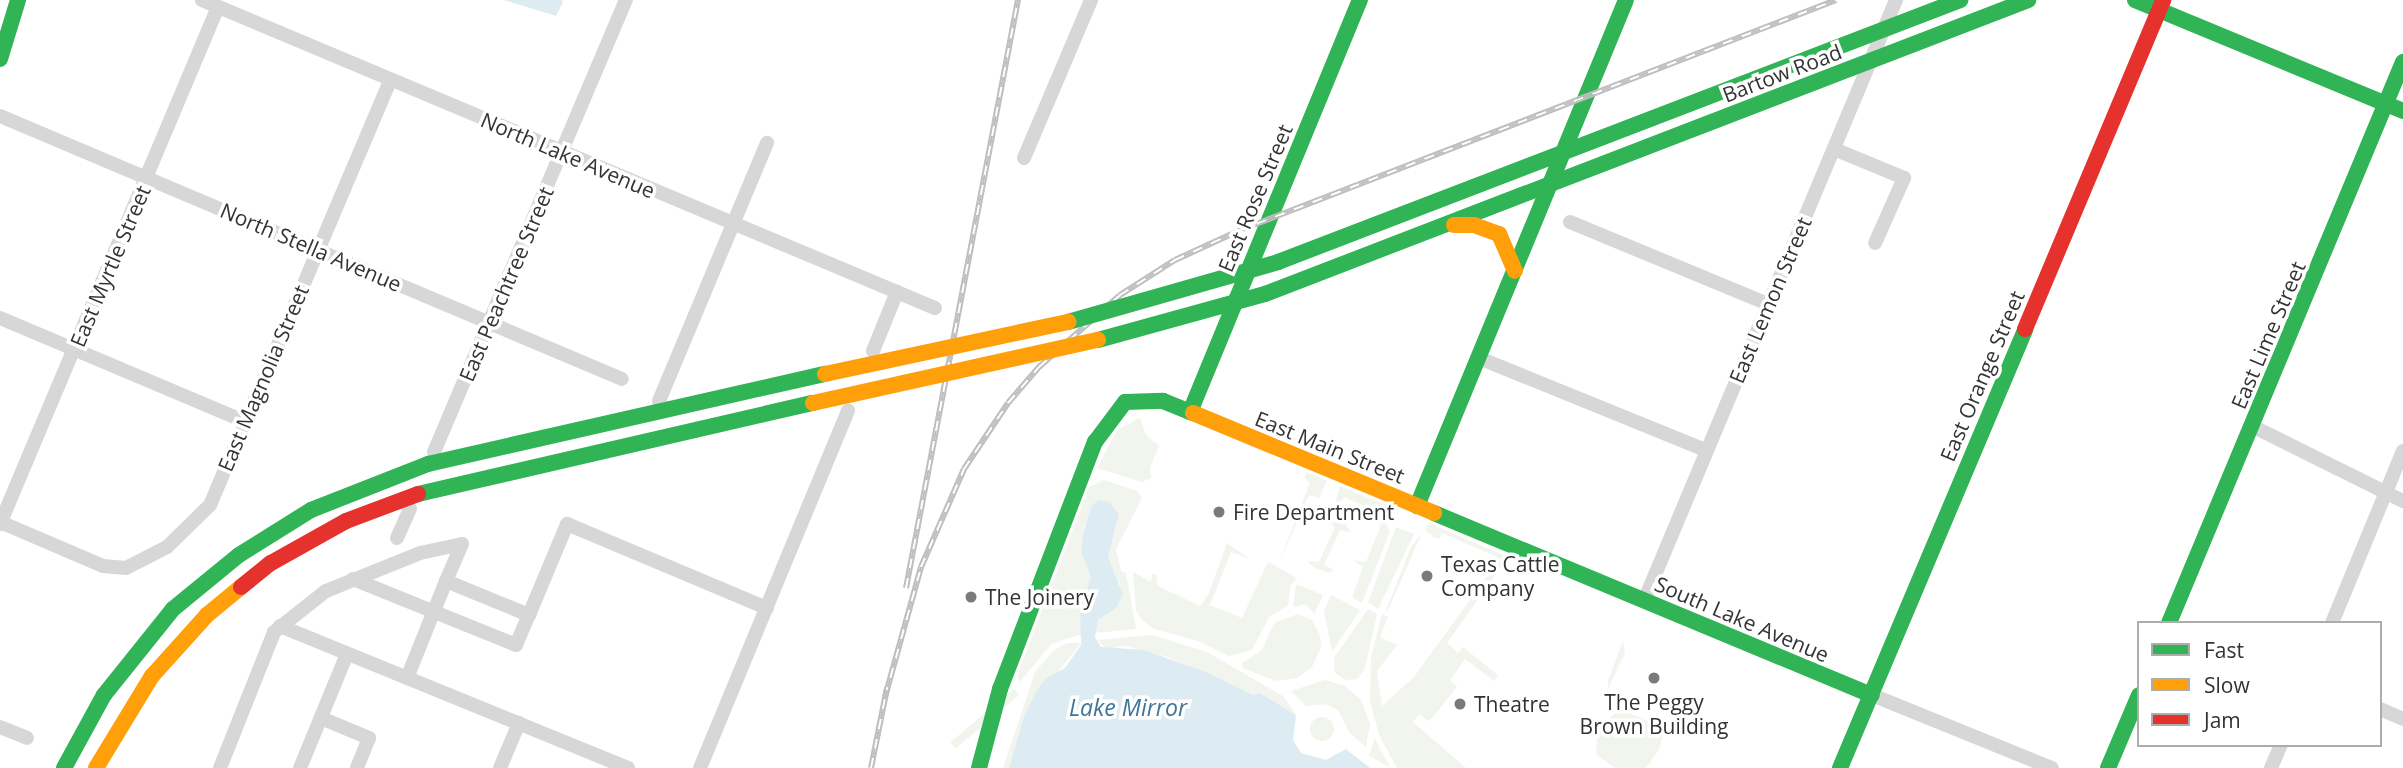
<!DOCTYPE html>
<style>
body{margin:0}
#map{position:relative;width:2403px;height:768px;overflow:hidden;background:#fff;font-family:"Open Sans",sans-serif}
div>[style]{position:absolute}
[style*='--x']{left:calc(var(--x)*1px);top:calc(var(--y)*1px);width:calc(var(--w)*1px);rotate:calc(var(--a)*1deg)}
.green>*{inset:0;background:#f1f5ed;transform-origin:0 0}
.round{border-radius:50%}
.water>*{inset:0;background:#ddebf3}
.street>*{height:14px;margin:-7px;padding:0 7px;transform-origin:7px;border-radius:7px;background:#d7d7d7}
.fast>*{height:16px;margin:-8px;padding:0 8px;transform-origin:8px;border-radius:8px;background:#30b455}
.slow>*{height:16px;margin:-8px;padding:0 8px;transform-origin:8px;border-radius:8px;background:#ff9f0a}
.jam>*{height:16px;margin:-8px;padding:0 8px;transform-origin:8px;border-radius:8px;background:#e5322d}
.rail>*{height:6px;margin-top:-3px;transform-origin:0;background:repeating-linear-gradient(90deg,#fff 0 10px,#bebebe 0 20px);box-sizing:border-box;border-block:2px solid #bebebe}
.fast-bridge>*{height:16px;margin:-8px;padding:0 8px;transform-origin:8px;border-radius:8px;background:#30b455}
.slow-bridge>*{height:16px;margin:-8px;padding:0 8px;transform-origin:8px;border-radius:8px;background:#ff9f0a}
.dots>*{width:19px;height:19px;translate:-50% -50%;box-sizing:border-box;border:4px solid #fff;border-radius:50%}
span{translate:-50% -50%;white-space:nowrap;text-align:center;line-height:1.15;-webkit-text-stroke:7px #fff;paint-order:stroke}
.street-label{font-size:21px;color:#333}
.poi-label{font-size:21px;color:#333}
.left{translate:0 -50%;text-align:left}
.water-label{font-size:23px;color:#3f7597;font-style:italic}
.legend{position:absolute;left:2137px;top:621px;width:245px;height:126px;box-sizing:border-box;background:#fff;border:2px solid #adadad;margin:0;padding:9px 12px;list-style:none;font-size:21px;color:#333}
.legend li{display:flex;align-items:center;gap:14px;height:35px}
.legend b{width:35px;border:2px solid #adadad}
</style>
<div id="map">
<div class="green">
<i style="clip-path:polygon(1140px 418px,1146px 435px,1159px 446px,1150px 468px,1151px 478px,1142px 482px,1097px 468px,1117px 430px)"></i>
<i style="clip-path:polygon(1307px 472px,1327px 481px,1319px 498px,1309px 495px,1278px 565px,1310px 483px,1304px 477px)"></i>
<i style="clip-path:polygon(1104px 480px,1137px 491px,1142px 498px,1116px 549px,1121px 571px,1126px 573px,1136px 629px,1095px 633px,1098px 620px,1116px 608px,1121px 587px,1108px 557px,1117px 523px,1085px 523px,1081px 552px,1091px 577px,1080px 610px,1082px 634px,1051px 644px,1020px 682px,1017px 676px,1089px 487px)"></i>
<i style="clip-path:polygon(1340px 486px,1388px 506px,1384px 520px,1390px 531px,1362px 603px,1352px 597px,1363px 567px,1353px 560px,1366px 562px,1381px 525px,1370px 519px,1374px 510px,1344px 497px,1339px 507px,1335px 504px)"></i>
<i style="clip-path:polygon(1326px 520px,1345px 524px,1351px 532px,1340px 530px,1324px 565px,1334px 570px,1329px 573px,1313px 567px,1308px 561px,1319px 562px,1335px 527px)"></i>
<i style="clip-path:polygon(1429px 523px,1508px 557px,1447px 643px,1458px 653px,1463px 647px,1498px 675px,1494px 681px,1465px 659px,1450px 680px,1457px 687px,1438px 711px,1429px 721px,1419px 714px,1413px 722px,1466px 768px,1397px 768px,1379px 735px,1370px 701px,1371px 657px,1382px 614px,1388px 617px,1380px 637px,1397px 645px,1377px 671px,1382px 706px,1414px 677px,1496px 564px,1497px 557px,1442px 533px,1439px 539px,1434px 537px,1425px 530px)"></i>
<i style="clip-path:polygon(1396px 527px,1414px 534px,1378px 609px,1368px 602px)"></i>
<i style="clip-path:polygon(1422px 533px,1389px 608px,1385px 613px,1411px 547px)"></i>
<i style="clip-path:polygon(1227px 543px,1250px 559px,1231px 552px,1210px 605px,1242px 618px,1268px 562px,1297px 578px,1290px 586px,1288px 606px,1269px 617px,1252px 650px,1229px 656px,1198px 641px,1154px 629px,1142px 620px,1136px 611px,1133px 572px,1151px 582px,1152px 574px,1156px 574px,1158px 586px,1200px 606px,1209px 593px)"></i>
<i style="clip-path:polygon(1296px 584px,1323px 595px,1314px 614px,1306px 604px,1293px 607px)"></i>
<i style="clip-path:polygon(1331px 595px,1360px 610px,1332px 652px,1324px 611px)"></i>
<i style="clip-path:polygon(1368px 609px,1377px 614px,1365px 668px,1357px 679px,1345px 680px,1335px 673px,1334px 658px)"></i>
<i style="clip-path:polygon(1298px 614px,1312px 620px,1320px 635px,1321px 647px,1312px 667px,1297px 678px,1276px 681px,1242px 668px,1242px 663px,1262px 650px,1274px 623px)"></i>
<i style="clip-path:polygon(1152px 635px,1207px 652px,1283px 696px,1296px 715px,1260px 693px,1253px 695px,1168px 657px,1126px 646px,1106px 649px,1098px 640px)"></i>
<i style="clip-path:polygon(1623px 640px,1625px 653px,1608px 689px,1608px 681px)"></i>
<i style="clip-path:polygon(1067px 643px,1081px 643px,1025px 713px,1009px 768px,1003px 768px,1035px 672px,1053px 651px)"></i>
<i style="clip-path:polygon(1325px 680px,1345px 686px,1361px 700px,1370px 723px,1366px 747px,1349px 732px,1338px 710px,1325px 704px,1306px 706px,1291px 691px)"></i>
<i style="left:1014px;top:689px;width:8px;height:83px;rotate:50deg"></i>
<i style="clip-path:polygon(1619px 709px,1664px 728px,1660px 748px,1646px 768px,1615px 768px,1596px 754px,1598px 730px)"></i>
<i class="round" style="left:1310px;top:717px;width:24px;height:24px"></i>
<i style="clip-path:polygon(1375px 738px,1382px 753px,1391px 768px,1369px 756px)"></i>
</div>
<div class="water">
<i style="clip-path:polygon(504px 0,561px 0,563px 2px,556px 16px)"></i>
<i style="clip-path:polygon(1098px 500px,1109px 502px,1119px 514px,1108px 557px,1123px 594px,1116px 608px,1098px 620px,1095px 637px,1101px 647px,1144px 650px,1206px 672px,1253px 695px,1260px 693px,1296px 715px,1293px 740px,1301px 753px,1326px 760px,1346px 749px,1370px 768px,1009px 768px,1025px 713px,1038px 689px,1045px 679px,1065px 668px,1081px 645px,1080px 610px,1091px 577px,1081px 552px,1083px 535px,1091px 507px)"></i>
</div>
<div class="street">
<i style="--x:202;--y:0;--w:795;--a:22.79"></i>
<i style="--x:0;--y:116;--w:675;--a:22.92"></i>
<i style="--x:1834;--y:149;--w:76;--a:22.5"></i>
<i style="--x:1904;--y:178;--w:71;--a:114"></i>
<i style="--x:1024;--y:158;--w:172;--a:-67"></i>
<i style="--x:1570;--y:222;--w:214;--a:22.5"></i>
<i style="--x:0;--y:318;--w:265;--a:22.9"></i>
<i style="--x:873;--y:351;--w:64;--a:-67.9"></i>
<i style="--x:1479;--y:358;--w:245;--a:22.1"></i>
<i style="--x:659;--y:401;--w:280;--a:-67.3"></i>
<i style="--x:2252;--y:426;--w:169;--a:26.4"></i>
<i style="--x:434;--y:452;--w:491;--a:-67"></i>
<i style="--x:0;--y:522;--w:112;--a:23.1"></i>
<i style="--x:103;--y:566;--w:23;--a:5"></i>
<i style="--x:126;--y:568;--w:46;--a:-27.1"></i>
<i style="--x:167;--y:547;--w:60;--a:-44.3"></i>
<i style="--x:210;--y:505;--w:462;--a:-67"></i>
<i style="--x:0;--y:524;--w:561;--a:-67.14"></i>
<i style="--x:397;--y:538;--w:32;--a:-66"></i>
<i style="--x:353;--y:579;--w:176;--a:22"></i>
<i style="--x:516;--y:645;--w:33;--a:-67"></i>
<i style="--x:1644;--y:601;--w:652;--a:-67.25"></i>
<i style="--x:2332;--y:623;--w:186;--a:-67.6"></i>
<i style="--x:280;--y:626;--w:376;--a:22.2"></i>
<i style="--x:407;--y:678;--w:105;--a:-68.1"></i>
<i style="--x:1872;--y:695;--w:194;--a:22.1"></i>
<i style="--x:2380;--y:709;--w:25;--a:23"></i>
<i style="--x:321;--y:718;--w:52;--a:22.6"></i>
<i style="--x:369;--y:738;--w:32;--a:112"></i>
<i style="--x:0;--y:727;--w:29;--a:22"></i>
<i style="--x:220;--y:768;--w:146;--a:-68.3"></i>
<i style="--x:274;--y:632;--w:66;--a:-38.3"></i>
<i style="--x:326;--y:591;--w:101;--a:-22"></i>
<i style="--x:420;--y:553;--w:43;--a:-12.1"></i>
<i style="--x:462;--y:544;--w:40;--a:113.4"></i>
<i style="--x:446;--y:581;--w:90;--a:22.3"></i>
<i style="--x:529;--y:615;--w:99;--a:-67.3"></i>
<i style="--x:567;--y:524;--w:217;--a:22.8"></i>
<i style="--x:300;--y:768;--w:123;--a:-67.6"></i>
<i style="--x:500;--y:768;--w:49;--a:-67.1"></i>
<i style="--x:700;--y:768;--w:387;--a:-67.5"></i>
<i style="--x:2271;--y:768;--w:25;--a:-67"></i>
</div>
<div class="fast">
<i style="--x:2135;--y:0;--w:290;--a:22.5"></i>
<i style="--x:0;--y:59;--w:62;--a:-73"></i>
<i style="--x:1278;--y:262;--w:731;--a:-21.01"></i>
<i style="--x:1265;--y:294;--w:818;--a:-21.07"></i>
<i style="--x:1190;--y:412;--w:446;--a:-67.6"></i>
<i style="--x:418;--y:494;--w:405;--a:-13"></i>
<i style="--x:1417;--y:506;--w:547;--a:-67.56"></i>
<i style="--x:1434;--y:513;--w:474;--a:22.6"></i>
<i style="--x:2169;--y:623;--w:608;--a:-67.36"></i>
<i style="--x:64;--y:768;--w:83;--a:-61.3"></i>
<i style="--x:104;--y:695;--w:110;--a:-51.3"></i>
<i style="--x:173;--y:609;--w:85;--a:-39.3"></i>
<i style="--x:239;--y:555;--w:85;--a:-32"></i>
<i style="--x:311;--y:510;--w:126;--a:-21.5"></i>
<i style="--x:428;--y:464;--w:407;--a:-12.8"></i>
<i style="--x:979;--y:768;--w:82;--a:-75.1"></i>
<i style="--x:1000;--y:689;--w:265;--a:-69"></i>
<i style="--x:1095;--y:442;--w:50;--a:-53.1"></i>
<i style="--x:1125;--y:402;--w:38;--a:-2"></i>
<i style="--x:1163;--y:401;--w:32;--a:22"></i>
<i style="--x:1840;--y:768;--w:476;--a:-67.1"></i>
<i style="--x:2108;--y:768;--w:79;--a:-67"></i>
</div>
<div class="slow">
<i style="--x:1454;--y:225;--w:20;--a:0"></i>
<i style="--x:1474;--y:225;--w:27;--a:20"></i>
<i style="--x:1499;--y:234;--w:40;--a:66.6"></i>
<i style="--x:1193;--y:413;--w:261;--a:22.5"></i>
<i style="--x:96;--y:768;--w:108;--a:-58.7"></i>
<i style="--x:152;--y:676;--w:82;--a:-48"></i>
<i style="--x:207;--y:615;--w:44;--a:-39.5"></i>
</div>
<div class="jam">
<i style="--x:2025;--y:329;--w:357;--a:-67.2"></i>
<i style="--x:241;--y:587;--w:38;--a:-39"></i>
<i style="--x:271;--y:563;--w:86;--a:-29.2"></i>
<i style="--x:346;--y:521;--w:77;--a:-20.6"></i>
</div>
<div class="rail">
<i style="--x:906;--y:588;--w:599;--a:-79.22"></i>
<i style="--x:885;--y:697;--w:135;--a:-74.5"></i>
<i style="--x:921;--y:567;--w:107;--a:-66.3"></i>
<i style="--x:964;--y:469;--w:79;--a:-56.3"></i>
<i style="--x:1008;--y:403;--w:48;--a:-49.3"></i>
<i style="--x:1039;--y:367;--w:108;--a:-41.6"></i>
<i style="--x:1120;--y:295;--w:65;--a:-32.5"></i>
<i style="--x:1175;--y:260;--w:69;--a:-24.7"></i>
<i style="--x:1238;--y:231;--w:641;--a:-21.12"></i>
<i style="--x:871;--y:768;--w:82;--a:-78.7"></i>
</div>
<div class="fast-bridge">
<i style="--x:1068;--y:322;--w:218;--a:-15.9"></i>
<i style="--x:1098;--y:340;--w:173;--a:-15.4"></i>
</div>
<div class="slow-bridge">
<i style="--x:825;--y:374;--w:249;--a:-12.1"></i>
<i style="--x:813;--y:403;--w:292;--a:-12.5"></i>
</div>
<div class="dots">
<i style="left:1219px;top:512px;background:#7a7a7a"></i>
<i style="left:1427px;top:576px;background:#7a7a7a"></i>
<i style="left:971px;top:597px;background:#7a7a7a"></i>
<i style="left:1654px;top:678px;background:#7a7a7a"></i>
<i style="left:1460px;top:704px;background:#7a7a7a"></i>
</div>
<div class="street-label">
<span style="left:1782px;top:73px;rotate:-21deg">Bartow Road</span>
<span style="left:568px;top:155px;rotate:23deg">North Lake Avenue</span>
<span style="left:1255px;top:198px;rotate:-67deg">East Rose Street</span>
<span style="left:311px;top:247px;rotate:23deg">North Stella Avenue</span>
<span style="left:110px;top:266px;rotate:-67deg">East Myrtle Street</span>
<span style="left:506px;top:284px;rotate:-67deg">East Peachtree Street</span>
<span style="left:1770px;top:300px;rotate:-67deg">East Lemon Street</span>
<span style="left:2268px;top:335px;rotate:-67deg">East Lime Street</span>
<span style="left:1982px;top:376px;rotate:-67deg">East Orange Street</span>
<span style="left:263px;top:378px;rotate:-67deg">East Magnolia Street</span>
<span style="left:1330px;top:447px;rotate:22deg">East Main Street</span>
<span style="left:1742px;top:619px;rotate:23deg">South Lake Avenue</span>
</div>
<div class="poi-label">
<span class="left" style="left:1233px;top:512px">Fire Department</span>
<span class="left" style="left:1441px;top:576px">Texas Cattle<br>Company</span>
<span class="left" style="left:985px;top:597px">The Joinery</span>
<span style="left:1654px;top:714px">The Peggy<br>Brown Building</span>
<span class="left" style="left:1474px;top:704px">Theatre</span>
</div>
<div class="water-label">
<span style="left:1128px;top:707px">Lake Mirror</span>
</div>
<ul class="legend">
<li><b style="height:9px;background:#30b455"></b>Fast</li>
<li><b style="height:9px;background:#ff9f0a"></b>Slow</li>
<li><b style="height:9px;background:#e5322d"></b>Jam</li>
</ul>
</div>
